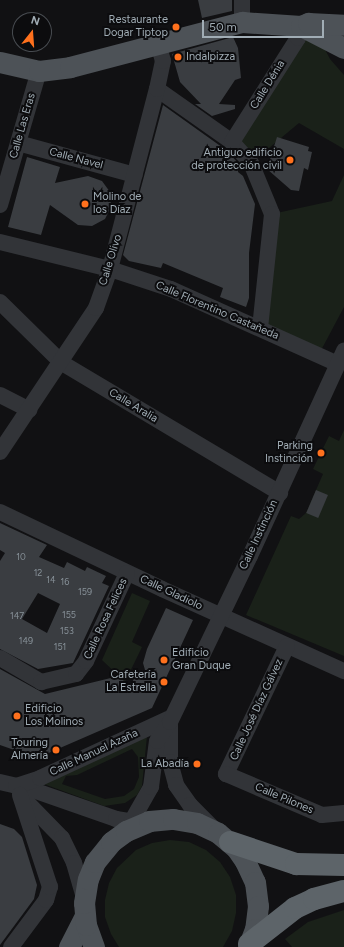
<!DOCTYPE html>
<meta charset="utf-8">
<style>
body{margin:0}
#map{position:relative;width:344px;height:947px;overflow:hidden;background:#111113;font-family:Figtree,sans-serif}
div>[style]{position:absolute}
[style*='--x']{left:calc(var(--x)*1px);top:calc(var(--y)*1px);width:calc(var(--w)*1px);rotate:calc(var(--a)*1deg)}
.green>*{inset:0;background:#1a2119}
.building>*{inset:0;background:#3a3d41;transform-origin:0 0}
.minor>*{height:16px;margin:-8px;padding:0 8px;transform-origin:8px;border-radius:8px;background:#323438}
.major>*{height:21px;margin:-10.5px;padding:0 10.5px;transform-origin:10.5px;border-radius:10.5px;background:#4d5257}
.highway>*{height:22px;margin:-11px;padding:0 11px;transform-origin:11px;border-radius:11px;background:#5d6469}
.dots>*{width:11px;height:11px;translate:-50% -50%;box-sizing:border-box;border:2px solid #0c0c0e;border-radius:50%}
span{translate:-50% -50%;white-space:nowrap;text-align:center;line-height:1.15;-webkit-text-stroke:4px #0c0c0e;paint-order:stroke}
.number-label{font-size:9px;color:#879198}
.number-label span{-webkit-text-stroke-width:0}
.poi-label{font-size:11px;color:#a1adb5}
.right{translate:-100% -50%;text-align:right}
.left{translate:0 -50%;text-align:left}
.street-label{font-size:11px;color:#a1adb5}
.north{position:absolute;left:12px;top:12px;width:40px;height:40px;box-sizing:border-box;background:#0c0c0e;border:1px solid #484c51;border-radius:50%;rotate:17deg;font-size:11px;font-weight:700;line-height:16px;text-align:center;color:#a1adb5}
.north::after{content:'';display:block;margin:auto;width:14px;height:18px;background:#ff711d;clip-path:polygon(50% 0,100% 100%,50% 72%,0 100%)}
.scale{position:absolute;left:202px;top:20px;width:122px;height:18px;box-sizing:border-box;border:2px solid #a1adb5;border-top:0;padding-left:5px;font-size:12px;line-height:14px;white-space:nowrap;color:#a1adb5;-webkit-text-stroke:3px #0c0c0e;paint-order:stroke}
</style>
<div id="map">
<div class="green">
<i style="clip-path:polygon(298px 38px,321px 42px,330px 59px,344px 75px,344px 149px,299px 123px,251px 163px,232px 142px)"></i>
<i style="clip-path:polygon(344px 175px,344px 307px,318px 356px,260px 328px,272px 214px,332px 201px)"></i>
<i style="clip-path:polygon(344px 430px,344px 656px,246px 615px,291px 516px,299px 519px,306px 513px,323px 474px,313px 469px,329px 436px,339px 441px)"></i>
<i style="clip-path:polygon(132px 593px,150px 601px,132px 642px,142px 647px,125px 682px,102px 660px)"></i>
<i style="clip-path:polygon(evenodd,147px 736px,142px 786px,137px 795px,125px 803px,104px 806px,41px 783px,147px 736px,132px 749px,138px 757px,139px 777px,134px 789px,124px 796px,105px 799px,62px 784px,66px 776px,77px 775px,132px 749px)"></i>
<i style="clip-path:polygon(170px 840px,189px 842px,206px 850px,220px 862px,230px 877px,236px 895px,236px 913px,232px 931px,223px 947px,119px 947px,111px 934px,105px 917px,105px 900px,109px 883px,117px 868px,136px 850px,152px 843px)"></i>
<i style="clip-path:polygon(344px 910px,344px 947px,292px 947px,285px 939px,308px 922px)"></i>
</div>
<div class="building">
<i style="clip-path:polygon(198px 0,232px 0,232px 11px,202px 18px)"></i>
<i style="clip-path:polygon(233px 37px,238px 48px,241px 78px,235px 80px,219px 104px,235px 105px,235px 109px,212px 116px,195px 104px,201px 104px,180px 82px,172px 54px)"></i>
<i style="clip-path:polygon(163px 105px,226px 150px,238px 163px,238px 172px,243px 176px,255px 204px,249px 253px,249px 298px,246px 307px,220px 297px,223px 288px,163px 263px,161px 268px,129px 261px,123px 255px)"></i>
<i style="clip-path:polygon(277px 137px,309px 147px,308px 151px,312px 152px,308px 170px,304px 168px,299px 191px,291px 190px,267px 169px)"></i>
<i style="clip-path:polygon(27px 157px,60px 167px,55px 183px,88px 176px,102px 181px,110px 192px,111px 207px,105px 219px,92px 226px,78px 225px,50px 205px,41px 235px,8px 227px)"></i>
<i style="left:316px;top:490px;width:13px;height:25px;rotate:23deg"></i>
<i style="clip-path:polygon(evenodd,0 523px,47px 545px,39px 557px,64px 568px,67px 562px,85px 571px,87px 567px,106px 576px,102px 583px,109px 586px,73px 663px,38px 669px,0 649px,0 561px,5px 553px,0 550px,0 523px,38px 593px,60px 604px,47px 633px,22px 619px,38px 593px)"></i>
<i style="clip-path:polygon(166px 608px,193px 620px,152px 708px,37px 758px,0 745px,0 669px,45px 694px,119px 676px,130px 687px,137px 672px,145px 670px,143px 663px,147px 649px)"></i>
<i style="clip-path:polygon(0 824px,14px 829px,22px 837px,37px 885px,34px 899px,0 945px)"></i>
</div>
<div class="minor">
<i style="--x:242;--y:22;--w:22;--a:-90"></i>
<i style="--x:157;--y:89;--w:92;--a:35.2"></i>
<i style="--x:232;--y:142;--w:28;--a:48"></i>
<i style="--x:251;--y:163;--w:55;--a:67.6"></i>
<i style="--x:272;--y:214;--w:115;--a:96"></i>
<i style="--x:232;--y:142;--w:123;--a:-57.6"></i>
<i style="--x:298;--y:38;--w:12;--a:-76"></i>
<i style="--x:18;--y:143;--w:121;--a:15.3"></i>
<i style="--x:0;--y:205;--w:140;--a:-73.8"></i>
<i style="--x:0;--y:242;--w:113;--a:13.8"></i>
<i style="--x:110;--y:269;--w:64;--a:18.2"></i>
<i style="--x:171;--y:289;--w:183;--a:24.2"></i>
<i style="--x:0;--y:302;--w:87;--a:44.5"></i>
<i style="--x:62;--y:363;--w:254;--a:30.8"></i>
<i style="--x:0;--y:395;--w:33;--a:27"></i>
<i style="--x:0;--y:452;--w:173;--a:-56.3"></i>
<i style="--x:96;--y:308;--w:41;--a:-70.3"></i>
<i style="--x:110;--y:269;--w:186;--a:-75.4"></i>
<i style="--x:157;--y:89;--w:29;--a:-78"></i>
<i style="--x:163;--y:61;--w:18;--a:-106"></i>
<i style="--x:0;--y:512;--w:179;--a:25.4"></i>
<i style="--x:162;--y:589;--w:200;--a:24.3"></i>
<i style="--x:287;--y:646;--w:142;--a:115.5"></i>
<i style="--x:226;--y:774;--w:104;--a:23.1"></i>
<i style="--x:322;--y:815;--w:22;--a:-5"></i>
<i style="--x:0;--y:658;--w:48;--a:30.3"></i>
<i style="--x:41;--y:682;--w:36;--a:-13"></i>
<i style="--x:76;--y:674;--w:16;--a:-52"></i>
<i style="--x:86;--y:661;--w:97;--a:-65"></i>
<i style="--x:170;--y:722;--w:40;--a:90"></i>
<i style="--x:170;--y:762;--w:24;--a:75"></i>
<i style="--x:176;--y:785;--w:24;--a:55"></i>
<i style="--x:190;--y:805;--w:33;--a:45"></i>
<i style="--x:0;--y:782;--w:31;--a:13"></i>
<i style="--x:30;--y:789;--w:91;--a:19.2"></i>
<i style="--x:116;--y:819;--w:24;--a:9"></i>
<i style="--x:16;--y:786;--w:25;--a:-18"></i>
<i style="--x:40;--y:778;--w:145;--a:-24.8"></i>
<i style="--x:21;--y:796;--w:59;--a:45.7"></i>
<i style="--x:62;--y:838;--w:28;--a:64"></i>
<i style="--x:74;--y:863;--w:35;--a:74"></i>
<i style="--x:126;--y:831;--w:51;--a:-60.4"></i>
<i style="--x:151;--y:787;--w:46;--a:-82.6"></i>
<i style="--x:157;--y:741;--w:23;--a:-56"></i>
<i style="--x:170;--y:722;--w:184;--a:-64.3"></i>
<i style="--x:250;--y:556;--w:226;--a:-65.4"></i>
<i style="--x:11;--y:947;--w:59;--a:-53.3"></i>
<i style="--x:46;--y:900;--w:14;--a:-73"></i>
<i style="--x:50;--y:887;--w:97;--a:-108.1"></i>
</div>
<div class="major">
<i style="--x:301;--y:26;--w:48;--a:27.1"></i>
<i style="--x:0;--y:62;--w:40;--a:13"></i>
<i style="--x:39;--y:71;--w:31;--a:-7"></i>
<i style="--x:70;--y:67;--w:178;--a:-14.7"></i>
<i style="--x:242;--y:22;--w:59;--a:3.9"></i>
<i style="--x:301;--y:26;--w:8;--a:-23"></i>
<i style="--x:308;--y:23;--w:36;--a:3"></i>
<i style="--x:69;--y:947;--w:34;--a:-63"></i>
<i style="--x:94;--y:947;--w:23;--a:-110"></i>
<i style="--x:86;--y:925;--w:22;--a:-95"></i>
<i style="--x:84;--y:903;--w:24;--a:-81"></i>
<i style="--x:88;--y:879;--w:18;--a:-68"></i>
<i style="--x:95;--y:862;--w:26;--a:-51"></i>
<i style="--x:111;--y:842;--w:19;--a:-36"></i>
<i style="--x:126;--y:831;--w:25;--a:-23"></i>
<i style="--x:149;--y:821;--w:24;--a:-5"></i>
<i style="--x:173;--y:819;--w:24;--a:9"></i>
<i style="--x:197;--y:823;--w:23;--a:25"></i>
<i style="--x:218;--y:833;--w:23;--a:40"></i>
<i style="--x:236;--y:848;--w:16;--a:55"></i>
<i style="--x:245;--y:861;--w:23;--a:65"></i>
<i style="--x:255;--y:882;--w:24;--a:83"></i>
<i style="--x:258;--y:906;--w:23;--a:97"></i>
<i style="--x:255;--y:929;--w:19;--a:111"></i>
</div>
<div class="highway">
<i style="--x:230;--y:842;--w:70;--a:18.4"></i>
<i style="--x:296;--y:864;--w:48;--a:1.2"></i>
<i style="--x:249;--y:944;--w:58;--a:-38"></i>
<i style="--x:295;--y:908;--w:21;--a:-25"></i>
<i style="--x:314;--y:899;--w:31;--a:-15"></i>
</div>
<div class="dots">
<i style="left:176px;top:27px;background:#ff711d"></i>
<i style="left:178px;top:57px;background:#ff711d"></i>
<i style="left:290px;top:160px;background:#ff711d"></i>
<i style="left:85px;top:204px;background:#ff711d"></i>
<i style="left:321px;top:453px;background:#ff711d"></i>
<i style="left:164px;top:660px;background:#ff711d"></i>
<i style="left:164px;top:682px;background:#ff711d"></i>
<i style="left:17px;top:716px;background:#ff711d"></i>
<i style="left:56px;top:750px;background:#ff711d"></i>
<i style="left:197px;top:764px;background:#ff711d"></i>
</div>
<div class="number-label">
<span style="left:21px;top:557px">10</span>
<span style="left:38px;top:573px">12</span>
<span style="left:51px;top:580px">14</span>
<span style="left:65px;top:582px">16</span>
<span style="left:85px;top:592px">159</span>
<span style="left:69px;top:615px">155</span>
<span style="left:17px;top:616px">147</span>
<span style="left:67px;top:631px">153</span>
<span style="left:26px;top:641px">149</span>
<span style="left:60px;top:647px">151</span>
</div>
<div class="poi-label">
<span class="right" style="left:168px;top:27px">Restaurante<br>Dogar Tiptop</span>
<span class="left" style="left:186px;top:57px">Indalpizza</span>
<span class="right" style="left:282px;top:160px">Antiguo edificio<br>de protección civil</span>
<span class="left" style="left:93px;top:204px">Molino de<br>los Díaz</span>
<span class="right" style="left:313px;top:453px">Parking<br>Instinción</span>
<span class="left" style="left:172px;top:660px">Edificio<br>Gran Duque</span>
<span class="right" style="left:156px;top:682px">Cafetería<br>La Estrella</span>
<span class="left" style="left:25px;top:716px">Edificio<br>Los Molinos</span>
<span class="right" style="left:48px;top:750px">Touring<br>Almería</span>
<span class="right" style="left:189px;top:764px">La Abadía</span>
</div>
<div class="street-label">
<span style="left:268px;top:85px;rotate:-58deg">Calle Dénia</span>
<span style="left:23px;top:126px;rotate:-74deg">Calle Las Eras</span>
<span style="left:76px;top:159px;rotate:15deg">Calle Navel</span>
<span style="left:111px;top:260px;rotate:-73deg">Calle Olivo</span>
<span style="left:217px;top:311px;rotate:23deg">Calle Florentino Castañeda</span>
<span style="left:133px;top:406px;rotate:31deg">Calle Aralia</span>
<span style="left:259px;top:535px;rotate:-65deg">Calle Instinción</span>
<span style="left:171px;top:593px;rotate:25deg">Calle Gladiolo</span>
<span style="left:106px;top:619px;rotate:-65deg">Calle Rosa Felices</span>
<span style="left:257px;top:710px;rotate:-65deg">Calle José Díaz Gálvez</span>
<span style="left:94px;top:753px;rotate:-25deg">Calle Manuel Azaña</span>
<span style="left:284px;top:799px;rotate:23deg">Calle Pilones</span>
</div>
<div class="north">N</div>
<div class="scale">50 m</div>
</div>
